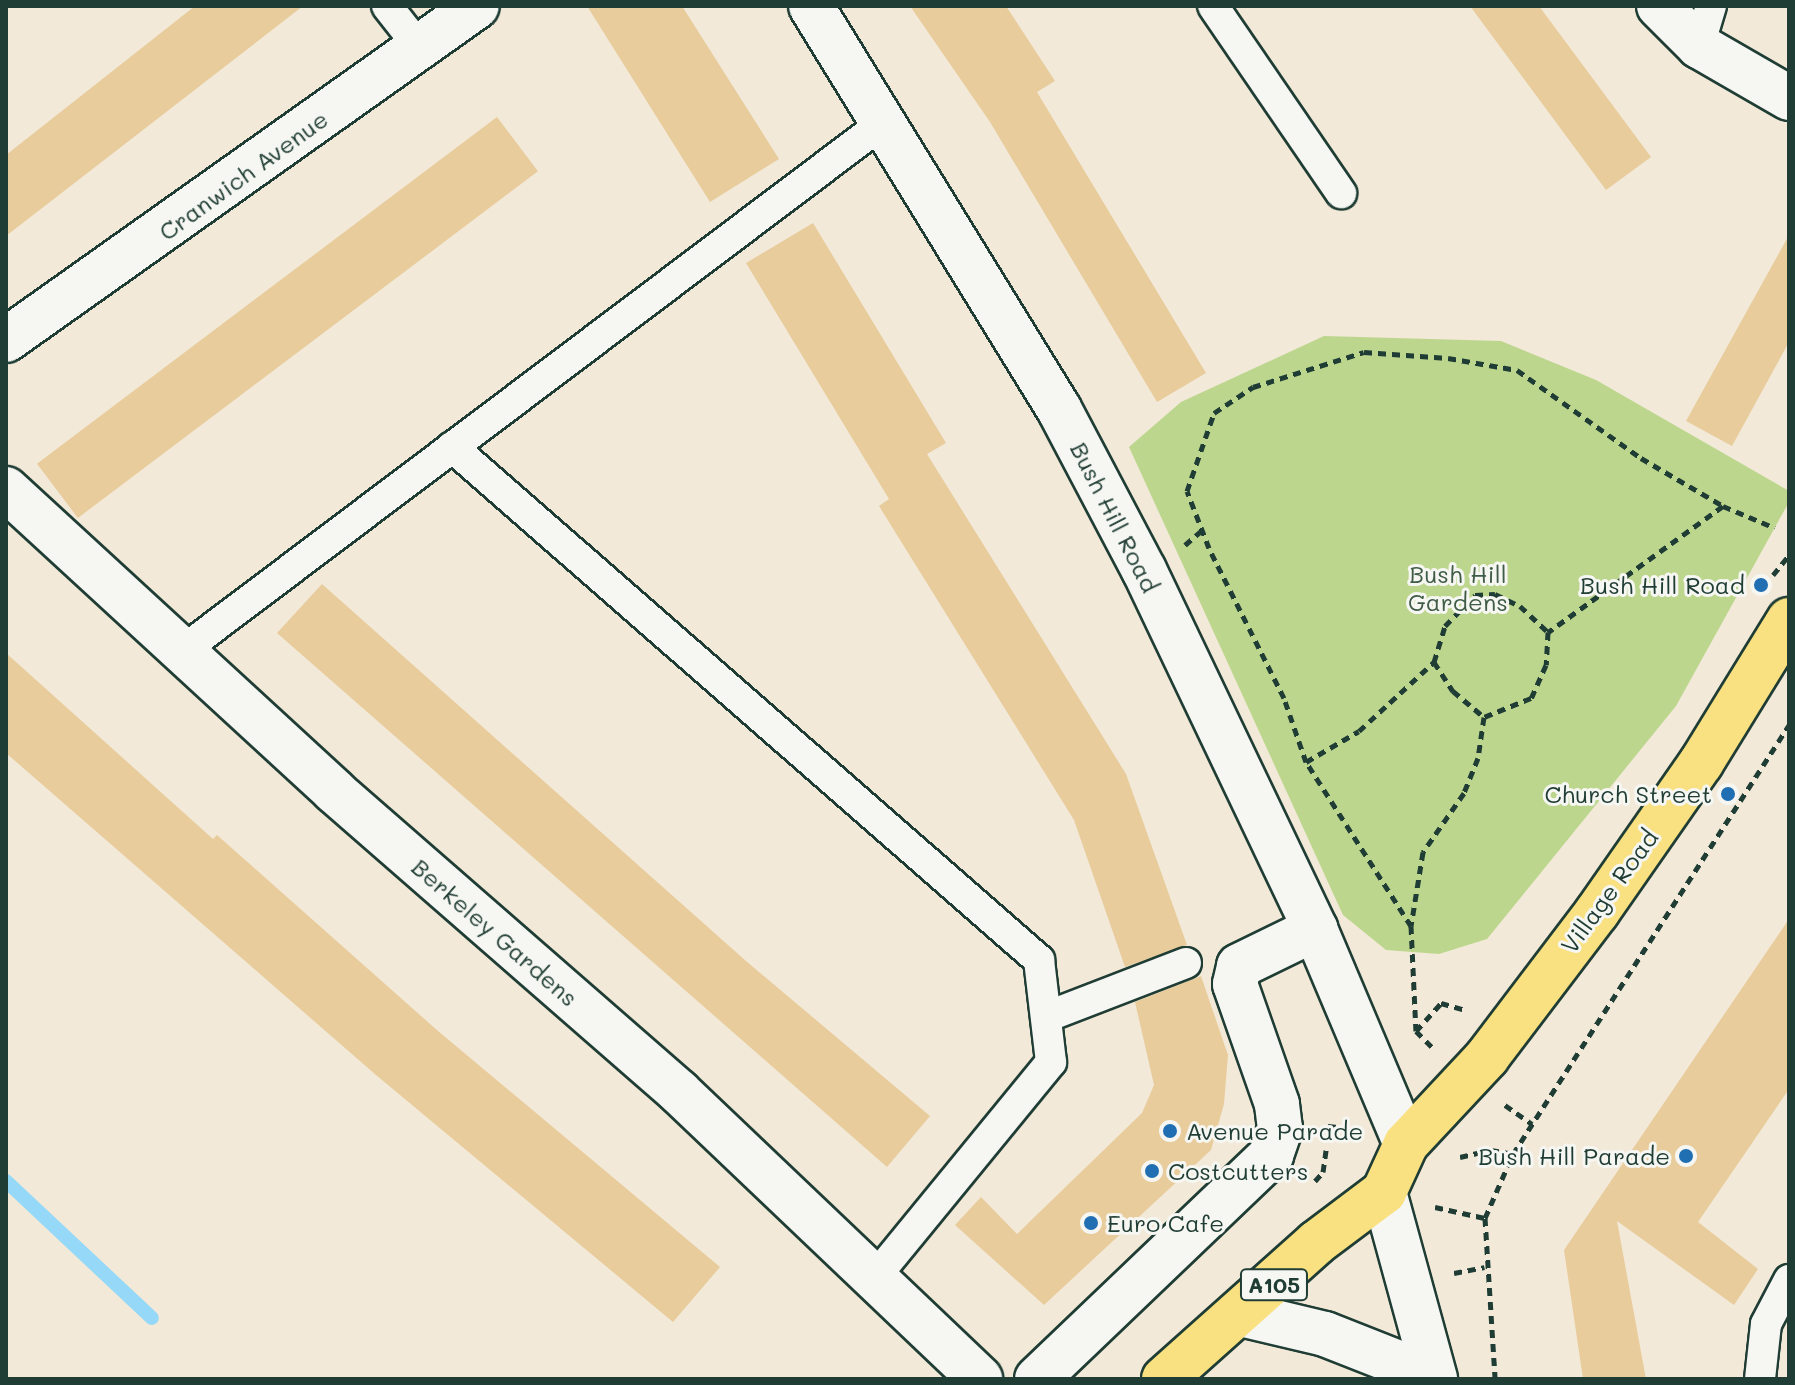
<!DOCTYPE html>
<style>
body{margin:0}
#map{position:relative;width:1795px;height:1385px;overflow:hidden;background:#f2e9d8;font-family:Mali,sans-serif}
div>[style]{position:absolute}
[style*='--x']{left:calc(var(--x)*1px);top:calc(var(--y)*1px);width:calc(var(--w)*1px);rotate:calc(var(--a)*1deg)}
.green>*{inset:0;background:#bdd68e}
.stream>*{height:14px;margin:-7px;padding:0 7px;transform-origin:7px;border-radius:7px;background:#95d8f7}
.building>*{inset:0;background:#e8cc9c;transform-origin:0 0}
.path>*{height:5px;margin-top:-2.5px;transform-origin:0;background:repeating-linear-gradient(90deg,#1f3d34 0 8px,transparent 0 14px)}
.roads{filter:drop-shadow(2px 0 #1f3d34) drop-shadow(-2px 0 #1f3d34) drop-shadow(0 2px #1f3d34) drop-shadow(0 -2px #1f3d34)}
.service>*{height:30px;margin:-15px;padding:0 15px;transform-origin:15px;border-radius:15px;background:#f6f6f2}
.minor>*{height:44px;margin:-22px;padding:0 22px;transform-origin:22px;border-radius:22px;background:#f6f6f2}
.tertiary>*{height:44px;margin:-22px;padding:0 22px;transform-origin:22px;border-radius:22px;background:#f6f6f2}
.secondary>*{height:44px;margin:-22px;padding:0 22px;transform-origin:22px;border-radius:22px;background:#f6f6f2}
.primary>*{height:44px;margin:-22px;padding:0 22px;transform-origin:22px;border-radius:22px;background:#f9e181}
.dots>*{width:22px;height:22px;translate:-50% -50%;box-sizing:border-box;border:4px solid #f6f6f2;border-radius:50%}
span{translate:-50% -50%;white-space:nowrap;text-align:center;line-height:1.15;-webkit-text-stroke:6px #f6f6f2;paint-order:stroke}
.shield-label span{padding:2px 6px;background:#f6f6f2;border:2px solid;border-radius:6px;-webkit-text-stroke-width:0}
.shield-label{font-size:22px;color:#1f3d34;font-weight:700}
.street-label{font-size:24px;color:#1f3d34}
.park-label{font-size:24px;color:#3f5c46}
.poi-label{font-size:24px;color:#1f3d34}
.right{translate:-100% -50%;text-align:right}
.left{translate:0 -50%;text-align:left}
.frame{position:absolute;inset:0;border:8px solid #1f3d34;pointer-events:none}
</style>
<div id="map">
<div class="green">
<i style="clip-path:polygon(1324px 336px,1501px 341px,1596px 380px,1789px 491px,1789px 502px,1676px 706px,1487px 939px,1439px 954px,1386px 950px,1343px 915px,1129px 447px,1181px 402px)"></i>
</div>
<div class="stream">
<i style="--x:6;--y:1181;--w:200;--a:43.2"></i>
</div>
<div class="building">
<i style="clip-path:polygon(195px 6px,303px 6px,6px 236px,6px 155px)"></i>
<i style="clip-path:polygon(587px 6px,682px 6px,779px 159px,710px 202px)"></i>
<i style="clip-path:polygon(910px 6px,1006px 6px,1055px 81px,1037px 92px,1206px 373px,1157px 402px,990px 122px)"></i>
<i style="clip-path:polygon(1470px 6px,1539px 6px,1651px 157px,1606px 190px)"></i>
<i style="left:497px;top:117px;width:68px;height:576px;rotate:53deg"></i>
<i style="clip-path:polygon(813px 223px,946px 443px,927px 454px,1126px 774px,1187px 945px,1125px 967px,1074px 820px,879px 506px,889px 499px,746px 263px)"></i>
<i style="clip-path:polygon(1789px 235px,1789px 342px,1732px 446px,1686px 421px)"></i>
<i style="clip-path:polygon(322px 584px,746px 961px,930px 1116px,887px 1167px,277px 633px)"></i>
<i style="clip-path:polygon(6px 653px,213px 839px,217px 835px,438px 1031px,720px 1267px,673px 1322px,376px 1075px,6px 753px)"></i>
<i style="clip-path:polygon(1789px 919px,1789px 1089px,1698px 1222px,1758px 1269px,1734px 1305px,1617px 1221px,1646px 1379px,1583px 1379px,1564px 1250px)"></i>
<i style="clip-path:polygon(1201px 976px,1228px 1055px,1224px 1104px,1211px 1150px,1044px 1305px,955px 1225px,981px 1197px,1017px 1234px,1142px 1113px,1154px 1085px,1135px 1002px)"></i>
</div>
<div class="path">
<i style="--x:1723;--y:506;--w:216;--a:144.2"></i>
<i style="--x:1548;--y:632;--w:33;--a:93"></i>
<i style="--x:1546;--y:665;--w:36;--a:114"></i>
<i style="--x:1531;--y:698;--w:51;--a:158"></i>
<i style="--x:1484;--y:717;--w:41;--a:98.3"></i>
<i style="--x:1478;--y:758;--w:38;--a:112"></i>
<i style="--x:1464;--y:793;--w:72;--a:124.8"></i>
<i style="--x:1423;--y:852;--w:75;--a:99.2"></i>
<i style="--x:1411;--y:926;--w:195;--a:-122.6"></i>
<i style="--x:1306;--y:762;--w:68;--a:-109"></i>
<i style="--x:1284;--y:698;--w:168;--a:-116.6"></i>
<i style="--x:1209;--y:548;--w:61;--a:-111.1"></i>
<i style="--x:1187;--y:491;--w:83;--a:-70.9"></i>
<i style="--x:1214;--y:413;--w:47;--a:-33.7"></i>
<i style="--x:1253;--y:387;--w:116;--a:-17.5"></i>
<i style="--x:1364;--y:352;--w:84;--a:4.1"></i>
<i style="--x:1448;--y:358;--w:70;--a:9.9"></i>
<i style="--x:1517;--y:370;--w:152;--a:35.4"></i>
<i style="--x:1641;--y:458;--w:95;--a:30.3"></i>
<i style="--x:1723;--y:506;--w:56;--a:22.9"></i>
<i style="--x:1185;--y:545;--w:23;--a:-41"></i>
<i style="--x:1773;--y:575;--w:26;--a:-51"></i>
<i style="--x:1434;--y:662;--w:35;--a:57"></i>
<i style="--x:1453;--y:691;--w:40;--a:40"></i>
<i style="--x:1306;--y:762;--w:61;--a:-30.3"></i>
<i style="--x:1359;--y:731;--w:102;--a:-42.6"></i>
<i style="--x:1434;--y:662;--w:38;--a:-73"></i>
<i style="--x:1445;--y:626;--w:43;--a:-45.9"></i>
<i style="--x:1475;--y:595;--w:20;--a:-3"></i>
<i style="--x:1495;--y:594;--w:28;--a:26"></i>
<i style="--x:1520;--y:606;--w:38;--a:43"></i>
<i style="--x:1411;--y:926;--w:105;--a:87.3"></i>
<i style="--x:1416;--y:1031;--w:25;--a:45"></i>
<i style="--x:1416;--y:1031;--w:38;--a:-48"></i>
<i style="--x:1441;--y:1003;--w:25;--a:16"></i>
<i style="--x:1505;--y:1105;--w:33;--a:35"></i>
<i style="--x:1328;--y:1126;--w:19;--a:6"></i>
<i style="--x:1460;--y:1157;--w:32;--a:-13"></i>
<i style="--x:1491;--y:1150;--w:22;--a:10"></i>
<i style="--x:1315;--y:1181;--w:12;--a:-48"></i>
<i style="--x:1323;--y:1172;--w:22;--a:-82"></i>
<i style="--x:1435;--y:1207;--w:51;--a:12.4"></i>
<i style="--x:1485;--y:1218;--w:70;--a:-66.4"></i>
<i style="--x:1513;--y:1154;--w:510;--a:-57.24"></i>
<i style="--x:1485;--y:1218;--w:161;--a:86.4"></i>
<i style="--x:1454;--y:1273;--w:31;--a:-11"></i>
</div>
<div class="roads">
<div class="service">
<i style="--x:387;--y:6;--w:53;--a:51.8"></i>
<i style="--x:1213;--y:6;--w:227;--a:55.6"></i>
<i style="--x:1699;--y:46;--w:42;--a:-73.3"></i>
<i style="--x:452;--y:447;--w:780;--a:41.15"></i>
<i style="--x:1039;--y:960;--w:103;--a:83.3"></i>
<i style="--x:1051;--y:1062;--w:276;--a:129.3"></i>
<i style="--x:182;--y:651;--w:878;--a:-36.99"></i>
<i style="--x:1046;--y:1017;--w:150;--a:-21.1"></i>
<i style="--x:1760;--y:1379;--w:55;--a:-83.8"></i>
<i style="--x:1766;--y:1324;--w:50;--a:-62.4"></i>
</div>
<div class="minor">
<i style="--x:1659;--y:6;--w:57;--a:45"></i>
<i style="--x:1699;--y:46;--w:104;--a:30"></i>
<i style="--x:6;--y:340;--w:577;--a:-35.34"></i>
<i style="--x:6;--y:489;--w:446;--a:42.6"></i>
<i style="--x:334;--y:791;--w:458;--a:41.1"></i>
<i style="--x:679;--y:1092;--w:416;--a:43.6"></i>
<i style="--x:1037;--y:1379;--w:324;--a:-43.7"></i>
<i style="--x:1271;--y:1155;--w:28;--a:-71"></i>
<i style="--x:1280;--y:1129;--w:25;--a:-97"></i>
<i style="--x:1277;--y:1104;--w:127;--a:-109.3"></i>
<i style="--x:1235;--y:984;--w:18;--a:-77"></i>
<i style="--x:1239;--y:966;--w:85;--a:-26"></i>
</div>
<div class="tertiary">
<i style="--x:811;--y:6;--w:473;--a:58.4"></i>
<i style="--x:1059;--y:409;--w:182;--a:62.2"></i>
<i style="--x:1144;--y:570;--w:398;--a:64.5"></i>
<i style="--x:1315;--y:929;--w:233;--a:67.1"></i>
</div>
<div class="secondary">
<i style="--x:1384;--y:1192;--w:194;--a:74.7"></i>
<i style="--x:1241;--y:1314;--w:86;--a:13.4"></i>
<i style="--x:1325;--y:1334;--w:117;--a:21.5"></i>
</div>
<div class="primary">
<i style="--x:1164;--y:1379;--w:204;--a:-41.8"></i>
<i style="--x:1316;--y:1243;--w:85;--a:-36.9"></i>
<i style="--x:1384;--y:1192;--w:53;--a:-65.4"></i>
<i style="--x:1406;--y:1144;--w:119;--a:-47"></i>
<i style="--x:1487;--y:1057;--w:182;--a:-52.8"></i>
<i style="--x:1597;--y:912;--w:182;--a:-55.1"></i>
<i style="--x:1701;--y:763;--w:168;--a:-58.4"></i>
</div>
</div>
<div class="dots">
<i style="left:1761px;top:585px;background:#1f6fb2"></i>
<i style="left:1728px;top:794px;background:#1f6fb2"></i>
<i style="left:1170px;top:1131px;background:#1f6fb2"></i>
<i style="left:1686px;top:1156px;background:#1f6fb2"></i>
<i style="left:1152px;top:1171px;background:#1f6fb2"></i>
<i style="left:1091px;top:1223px;background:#1f6fb2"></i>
</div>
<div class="shield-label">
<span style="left:1274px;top:1285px">A105</span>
</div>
<div class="street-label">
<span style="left:243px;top:175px;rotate:-36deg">Cranwich Avenue</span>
<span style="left:1115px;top:517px;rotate:63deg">Bush Hill Road</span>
<span style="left:1609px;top:891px;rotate:-54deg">Village Road</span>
<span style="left:495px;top:932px;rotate:41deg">Berkeley Gardens</span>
</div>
<div class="park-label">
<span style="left:1458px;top:588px">Bush Hill<br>Gardens</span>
</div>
<div class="poi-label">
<span class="right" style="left:1745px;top:585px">Bush Hill Road</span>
<span class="right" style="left:1712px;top:794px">Church Street</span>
<span class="left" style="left:1186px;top:1131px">Avenue Parade</span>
<span class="right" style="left:1670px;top:1156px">Bush Hill Parade</span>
<span class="left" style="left:1168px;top:1171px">Costcutters</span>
<span class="left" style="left:1107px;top:1223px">Euro Cafe</span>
</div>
<div class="frame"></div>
</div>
